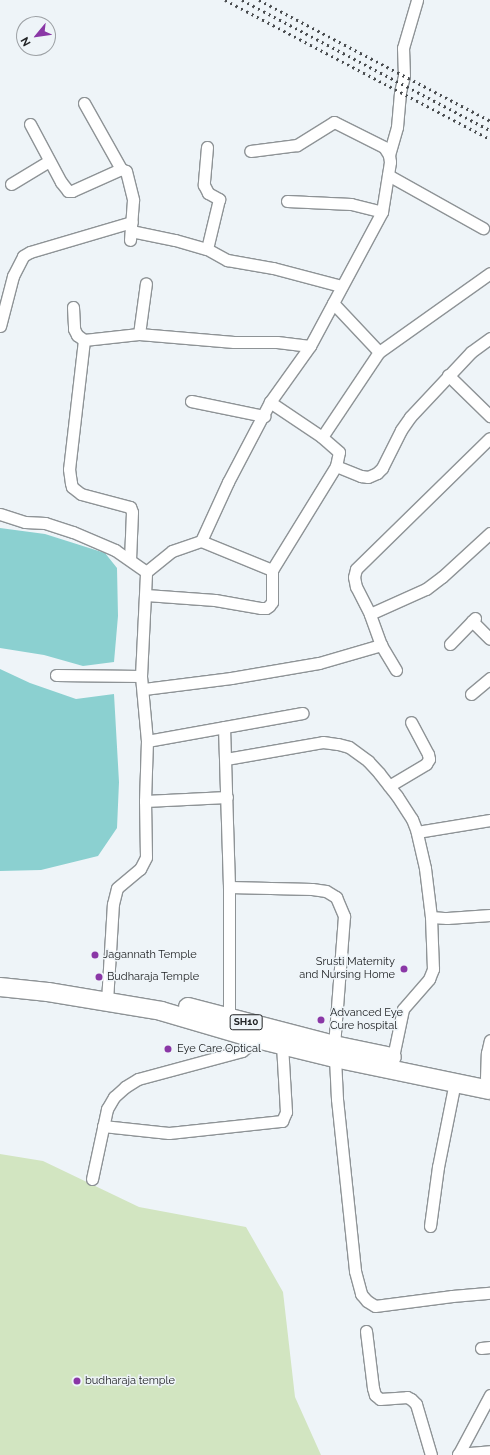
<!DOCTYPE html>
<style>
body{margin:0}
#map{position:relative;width:490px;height:1455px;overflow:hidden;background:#eef4f8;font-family:Raleway,sans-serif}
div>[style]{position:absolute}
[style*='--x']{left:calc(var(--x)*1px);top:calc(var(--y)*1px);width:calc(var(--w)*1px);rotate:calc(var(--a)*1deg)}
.green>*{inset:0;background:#d2e5c1}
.water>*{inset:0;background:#8bd0d0}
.roads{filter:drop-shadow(1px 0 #8e9396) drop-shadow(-1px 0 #8e9396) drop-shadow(0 1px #8e9396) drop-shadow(0 -1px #8e9396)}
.street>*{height:11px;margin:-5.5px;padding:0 5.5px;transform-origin:5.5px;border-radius:5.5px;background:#fff}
.primary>*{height:18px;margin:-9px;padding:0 9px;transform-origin:9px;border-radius:9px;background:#fff}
.rail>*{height:3px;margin-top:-1.5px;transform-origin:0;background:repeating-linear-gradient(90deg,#4a4d50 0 2px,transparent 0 6px)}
.dots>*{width:11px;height:11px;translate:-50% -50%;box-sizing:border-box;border:2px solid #eef4f8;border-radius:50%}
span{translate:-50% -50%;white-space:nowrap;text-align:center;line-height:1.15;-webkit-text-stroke:3px #eef4f8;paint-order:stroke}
.shield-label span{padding:1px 3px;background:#eef4f8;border:1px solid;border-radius:3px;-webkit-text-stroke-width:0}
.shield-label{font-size:10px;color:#212325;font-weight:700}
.poi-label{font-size:11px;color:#212325}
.left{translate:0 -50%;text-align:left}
.right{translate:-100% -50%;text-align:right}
.north{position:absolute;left:16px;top:16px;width:40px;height:40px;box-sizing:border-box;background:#eef4f8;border:1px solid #9ca0a4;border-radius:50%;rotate:241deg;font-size:11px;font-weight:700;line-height:16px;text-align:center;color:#212325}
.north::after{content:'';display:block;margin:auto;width:14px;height:18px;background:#8a37a6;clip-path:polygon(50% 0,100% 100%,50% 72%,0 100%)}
</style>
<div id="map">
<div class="green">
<i style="clip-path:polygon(0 1154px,43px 1161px,139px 1207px,246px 1227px,283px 1292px,295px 1397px,321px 1455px,0 1455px)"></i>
</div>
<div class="water">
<i style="clip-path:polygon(0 528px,45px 534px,105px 553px,117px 568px,118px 616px,114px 662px,83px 666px,44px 655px,0 648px)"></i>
<i style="clip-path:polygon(0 669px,30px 683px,76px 699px,114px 694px,119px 782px,117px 828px,98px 856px,41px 870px,0 871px)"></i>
</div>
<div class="roads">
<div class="street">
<i style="--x:84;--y:103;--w:76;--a:60.7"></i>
<i style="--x:121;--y:169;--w:5;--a:22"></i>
<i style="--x:126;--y:171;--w:30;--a:76"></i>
<i style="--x:133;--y:200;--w:40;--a:94.3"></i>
<i style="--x:30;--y:124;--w:66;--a:61.9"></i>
<i style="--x:61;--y:182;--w:11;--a:52"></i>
<i style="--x:68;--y:191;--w:4;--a:0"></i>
<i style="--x:72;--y:191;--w:54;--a:-24.2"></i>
<i style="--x:207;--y:147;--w:38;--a:95"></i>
<i style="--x:204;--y:185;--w:9;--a:63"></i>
<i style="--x:208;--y:193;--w:13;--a:29"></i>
<i style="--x:219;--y:199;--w:51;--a:103.5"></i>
<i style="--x:389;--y:155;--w:29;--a:-74"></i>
<i style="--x:397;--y:127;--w:35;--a:-85"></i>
<i style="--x:400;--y:92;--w:16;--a:-76"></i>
<i style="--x:404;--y:76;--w:28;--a:-92"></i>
<i style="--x:403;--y:48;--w:50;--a:-73.7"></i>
<i style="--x:388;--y:175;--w:109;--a:29.2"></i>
<i style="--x:11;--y:184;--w:44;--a:-31.2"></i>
<i style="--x:287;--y:201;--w:64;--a:2.7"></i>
<i style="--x:351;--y:204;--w:32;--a:14"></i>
<i style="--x:131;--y:231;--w:45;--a:11.6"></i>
<i style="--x:175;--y:240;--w:33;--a:16"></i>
<i style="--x:207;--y:249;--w:23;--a:29"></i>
<i style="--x:227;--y:260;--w:47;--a:9.9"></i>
<i style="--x:273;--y:268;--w:70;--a:14.8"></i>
<i style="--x:333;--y:303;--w:67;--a:46.8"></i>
<i style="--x:73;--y:307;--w:22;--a:87"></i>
<i style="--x:74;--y:329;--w:7;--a:63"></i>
<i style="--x:77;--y:335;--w:9;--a:36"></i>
<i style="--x:84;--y:340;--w:130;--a:96.6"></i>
<i style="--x:69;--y:469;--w:14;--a:82"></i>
<i style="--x:71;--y:483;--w:4;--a:76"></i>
<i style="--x:72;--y:487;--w:11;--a:38"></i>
<i style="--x:81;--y:494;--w:51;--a:14.9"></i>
<i style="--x:130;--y:507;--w:5;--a:68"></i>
<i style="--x:132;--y:512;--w:47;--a:92.4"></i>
<i style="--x:0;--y:326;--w:52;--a:-75.4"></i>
<i style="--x:13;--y:276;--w:22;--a:-63"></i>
<i style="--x:23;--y:256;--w:8;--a:-30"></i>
<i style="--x:30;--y:252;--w:106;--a:-16.4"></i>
<i style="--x:139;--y:334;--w:51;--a:-82.2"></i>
<i style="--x:84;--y:340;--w:55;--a:-6.2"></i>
<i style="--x:139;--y:334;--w:95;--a:4.8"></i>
<i style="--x:234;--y:342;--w:43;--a:0"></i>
<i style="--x:277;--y:342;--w:33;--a:7"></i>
<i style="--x:448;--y:375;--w:59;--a:44.3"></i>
<i style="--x:191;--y:401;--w:75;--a:11.6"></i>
<i style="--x:322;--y:437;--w:102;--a:-56.2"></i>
<i style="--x:379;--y:352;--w:136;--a:-35.4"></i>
<i style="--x:336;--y:466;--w:27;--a:22"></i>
<i style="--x:361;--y:476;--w:7;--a:8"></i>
<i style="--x:368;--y:477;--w:10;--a:-24"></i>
<i style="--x:377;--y:473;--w:7;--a:-45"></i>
<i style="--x:382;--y:468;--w:42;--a:-63.4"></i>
<i style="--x:401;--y:430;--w:16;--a:-55"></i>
<i style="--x:410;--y:417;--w:89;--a:-46.8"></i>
<i style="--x:471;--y:352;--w:24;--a:-36"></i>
<i style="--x:0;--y:514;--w:26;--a:18"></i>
<i style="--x:25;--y:522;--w:20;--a:3"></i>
<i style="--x:45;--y:523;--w:29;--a:18"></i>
<i style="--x:73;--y:532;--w:46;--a:23.2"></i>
<i style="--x:115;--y:550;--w:38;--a:35"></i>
<i style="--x:201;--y:541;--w:65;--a:-65.4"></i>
<i style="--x:228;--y:482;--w:90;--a:-62.3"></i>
<i style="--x:270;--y:402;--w:69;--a:-54.5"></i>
<i style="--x:310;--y:346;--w:152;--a:-61.8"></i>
<i style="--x:382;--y:212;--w:51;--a:-80.9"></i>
<i style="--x:390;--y:162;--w:7;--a:-98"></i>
<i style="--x:389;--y:155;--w:9;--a:-122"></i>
<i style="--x:384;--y:147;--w:56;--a:-153.4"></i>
<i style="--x:334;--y:122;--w:44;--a:148.1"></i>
<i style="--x:297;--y:145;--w:47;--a:172.7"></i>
<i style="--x:146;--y:595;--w:69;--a:4.1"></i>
<i style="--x:215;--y:600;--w:47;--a:9.9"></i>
<i style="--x:261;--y:608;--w:5;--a:0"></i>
<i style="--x:266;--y:608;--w:4;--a:-34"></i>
<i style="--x:269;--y:606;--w:5;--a:-53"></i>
<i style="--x:272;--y:602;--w:32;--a:-90"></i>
<i style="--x:272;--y:570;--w:122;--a:-58.4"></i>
<i style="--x:336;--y:466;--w:14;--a:-78"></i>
<i style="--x:339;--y:452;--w:23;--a:-139"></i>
<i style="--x:322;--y:437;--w:63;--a:-146.1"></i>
<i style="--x:370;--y:614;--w:61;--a:-24.1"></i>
<i style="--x:426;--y:589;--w:20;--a:-37"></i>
<i style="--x:442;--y:577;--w:65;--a:-42.5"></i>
<i style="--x:472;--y:621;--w:25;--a:45"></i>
<i style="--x:450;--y:644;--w:36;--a:-46"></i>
<i style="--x:396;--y:670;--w:29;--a:-121"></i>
<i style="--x:381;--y:645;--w:33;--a:-110"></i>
<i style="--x:370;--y:614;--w:30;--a:-117"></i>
<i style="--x:356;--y:587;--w:10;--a:-101"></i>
<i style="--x:354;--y:577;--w:8;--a:-76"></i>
<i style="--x:356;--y:569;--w:187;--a:-44.4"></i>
<i style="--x:56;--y:675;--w:85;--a:0.7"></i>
<i style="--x:144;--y:689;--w:88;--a:-7.2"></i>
<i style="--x:231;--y:678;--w:89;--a:-9.7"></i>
<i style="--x:319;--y:663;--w:65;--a:-16.2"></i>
<i style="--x:471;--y:694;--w:25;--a:-40"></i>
<i style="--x:224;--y:727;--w:160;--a:88.2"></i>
<i style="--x:229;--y:887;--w:130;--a:90"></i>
<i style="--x:147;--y:741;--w:158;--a:-10.2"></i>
<i style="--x:226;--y:759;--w:98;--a:-9.9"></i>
<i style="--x:323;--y:742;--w:15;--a:8"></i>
<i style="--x:338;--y:744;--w:11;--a:15"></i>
<i style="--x:349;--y:747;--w:24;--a:36"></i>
<i style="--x:368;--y:761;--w:16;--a:47"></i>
<i style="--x:379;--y:773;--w:29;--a:52"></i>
<i style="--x:397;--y:796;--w:27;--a:57"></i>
<i style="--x:412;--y:819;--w:14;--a:69"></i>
<i style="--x:417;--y:832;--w:74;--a:-9.3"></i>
<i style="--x:389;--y:786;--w:43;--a:-30.7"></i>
<i style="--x:426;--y:764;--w:6;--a:-59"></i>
<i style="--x:429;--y:759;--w:5;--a:-101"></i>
<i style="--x:428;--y:754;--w:36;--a:-118"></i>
<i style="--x:145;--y:801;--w:82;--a:-2.8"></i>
<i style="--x:229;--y:887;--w:83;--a:1.4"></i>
<i style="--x:312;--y:889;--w:14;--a:8"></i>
<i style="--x:326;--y:891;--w:12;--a:31"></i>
<i style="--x:336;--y:897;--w:21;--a:67"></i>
<i style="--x:344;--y:916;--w:129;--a:94.4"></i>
<i style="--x:431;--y:917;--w:16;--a:4"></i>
<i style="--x:447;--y:918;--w:43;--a:-4"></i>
<i style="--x:107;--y:1001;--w:97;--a:-86.5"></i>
<i style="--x:113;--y:904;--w:16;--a:-76"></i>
<i style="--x:117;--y:888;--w:30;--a:-40"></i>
<i style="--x:140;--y:869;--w:13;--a:-63"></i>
<i style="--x:146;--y:857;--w:56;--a:-91"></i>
<i style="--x:145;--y:801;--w:60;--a:-88.1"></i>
<i style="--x:147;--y:741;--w:65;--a:-95.3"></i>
<i style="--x:141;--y:676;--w:104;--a:-87.2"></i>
<i style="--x:146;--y:572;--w:33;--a:-39"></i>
<i style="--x:172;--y:551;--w:31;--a:-19"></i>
<i style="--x:201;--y:541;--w:77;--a:22.2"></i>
<i style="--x:393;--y:1057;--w:49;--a:-78.2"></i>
<i style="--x:403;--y:1009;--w:40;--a:-49"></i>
<i style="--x:429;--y:979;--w:11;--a:-68"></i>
<i style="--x:433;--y:969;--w:52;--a:-92.2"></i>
<i style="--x:431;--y:917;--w:49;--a:-97"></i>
<i style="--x:425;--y:868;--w:37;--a:-103"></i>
<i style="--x:335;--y:1058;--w:41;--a:87.2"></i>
<i style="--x:337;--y:1099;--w:173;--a:84"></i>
<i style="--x:355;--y:1271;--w:24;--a:75"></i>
<i style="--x:361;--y:1294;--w:9;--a:49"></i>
<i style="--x:367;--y:1301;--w:9;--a:32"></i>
<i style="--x:375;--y:1306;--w:78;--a:-7.4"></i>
<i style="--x:452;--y:1296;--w:38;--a:-5"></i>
<i style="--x:486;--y:1078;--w:25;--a:-88"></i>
<i style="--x:487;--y:1053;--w:13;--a:-77"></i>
<i style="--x:103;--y:1126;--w:66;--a:6.1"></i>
<i style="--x:169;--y:1133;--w:114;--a:-6.1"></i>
<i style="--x:282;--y:1121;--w:10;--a:-66"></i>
<i style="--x:286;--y:1112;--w:67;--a:-93.4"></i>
<i style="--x:92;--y:1179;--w:72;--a:-77.9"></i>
<i style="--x:107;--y:1109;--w:14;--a:-60"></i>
<i style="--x:114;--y:1097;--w:15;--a:-42"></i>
<i style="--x:125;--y:1087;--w:15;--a:-32"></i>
<i style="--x:138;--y:1079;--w:108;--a:-15.1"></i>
<i style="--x:242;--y:1051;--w:6;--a:-39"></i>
<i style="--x:247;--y:1047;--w:11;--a:-56"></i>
<i style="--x:430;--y:1226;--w:60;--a:-82.3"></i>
<i style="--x:438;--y:1167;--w:87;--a:-78.7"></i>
<i style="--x:366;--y:1331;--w:57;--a:83"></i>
<i style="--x:373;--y:1388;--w:7;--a:74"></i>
<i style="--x:375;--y:1395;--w:6;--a:39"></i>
<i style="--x:380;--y:1399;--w:27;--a:-4"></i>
<i style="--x:407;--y:1397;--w:4;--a:27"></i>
<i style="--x:411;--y:1399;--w:7;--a:45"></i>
<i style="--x:416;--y:1404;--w:53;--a:73.6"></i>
<i style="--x:481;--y:1348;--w:9;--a:-6"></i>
<i style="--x:458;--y:1454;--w:32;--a:-5"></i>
<i style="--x:458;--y:1455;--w:68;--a:-61.9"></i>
</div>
<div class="primary">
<i style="--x:0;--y:987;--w:48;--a:5.9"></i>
<i style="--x:48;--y:992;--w:115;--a:9.5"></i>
<i style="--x:161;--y:1011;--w:96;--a:16.4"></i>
<i style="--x:253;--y:1038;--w:84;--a:13.7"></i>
<i style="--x:335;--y:1058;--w:158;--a:11.7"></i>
<i style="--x:188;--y:1007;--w:151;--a:14.6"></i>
<i style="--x:334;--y:1045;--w:59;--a:11.7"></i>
</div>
</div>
<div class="rail">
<i style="--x:225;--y:0;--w:299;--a:27.7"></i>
<i style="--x:242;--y:0;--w:280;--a:27.7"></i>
<i style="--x:259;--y:0;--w:261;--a:27.6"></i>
</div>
<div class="dots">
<i style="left:95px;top:955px;background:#8a37a6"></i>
<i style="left:404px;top:969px;background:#8a37a6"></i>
<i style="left:99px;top:977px;background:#8a37a6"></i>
<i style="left:321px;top:1020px;background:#8a37a6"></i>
<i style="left:168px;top:1049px;background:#8a37a6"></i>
<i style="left:77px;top:1381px;background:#8a37a6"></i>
</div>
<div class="shield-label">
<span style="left:246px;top:1022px">SH10</span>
</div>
<div class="poi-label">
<span class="left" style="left:103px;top:955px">Jagannath Temple</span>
<span class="right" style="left:395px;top:969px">Srusti Maternity<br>and Nursing Home</span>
<span class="left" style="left:107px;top:977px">Budharaja Temple</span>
<span class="left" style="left:330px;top:1020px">Advanced Eye<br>Cure hospital</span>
<span class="left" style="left:177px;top:1049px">Eye Care Optical</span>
<span class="left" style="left:85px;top:1381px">budharaja temple</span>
</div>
<div class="north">N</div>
</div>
